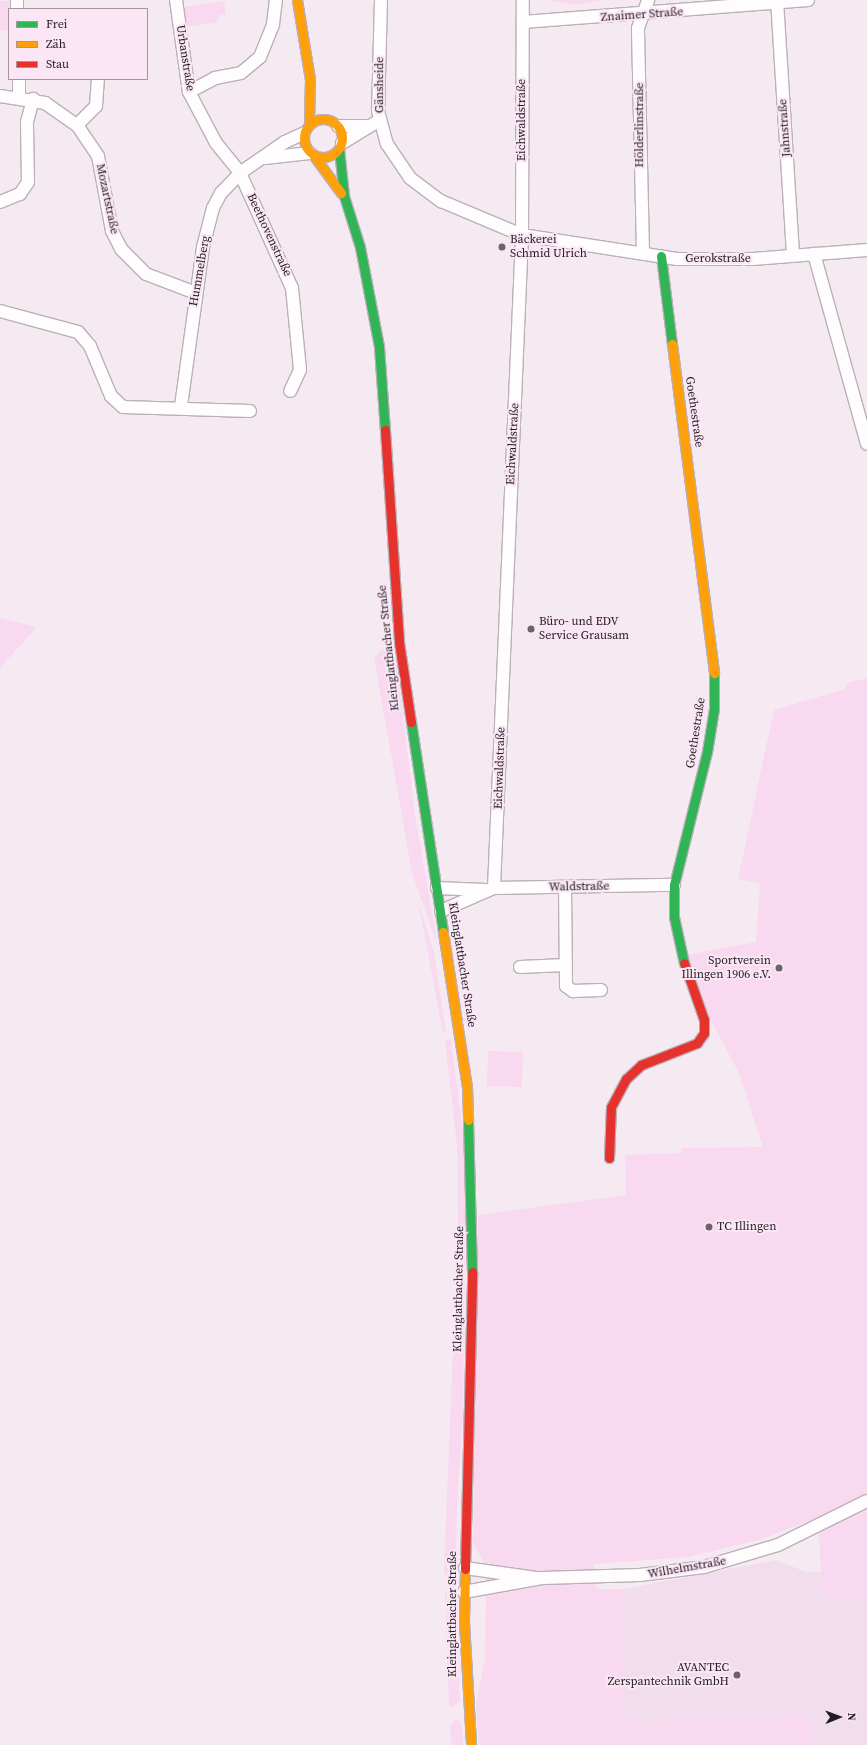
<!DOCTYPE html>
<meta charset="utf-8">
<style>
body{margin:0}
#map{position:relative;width:867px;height:1745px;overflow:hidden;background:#f6eaf2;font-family:"Source Serif 4",serif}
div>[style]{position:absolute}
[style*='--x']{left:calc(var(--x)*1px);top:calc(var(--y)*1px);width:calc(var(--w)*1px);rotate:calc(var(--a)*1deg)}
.built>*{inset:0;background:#f1ddeb}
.green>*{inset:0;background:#f8d9ef;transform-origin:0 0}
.roads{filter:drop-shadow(1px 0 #bab1b7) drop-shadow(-1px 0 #bab1b7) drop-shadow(0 1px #bab1b7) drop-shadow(0 -1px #bab1b7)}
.street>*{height:12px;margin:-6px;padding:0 6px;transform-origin:6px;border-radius:6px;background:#fefcfd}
.fast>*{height:9px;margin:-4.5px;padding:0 4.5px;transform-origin:4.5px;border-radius:4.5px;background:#30b455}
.slow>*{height:9px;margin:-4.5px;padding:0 4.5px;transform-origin:4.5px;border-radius:4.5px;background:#ff9f0a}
.slow>.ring{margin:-4.5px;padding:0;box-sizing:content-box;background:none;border:9px solid #ff9f0a;border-radius:50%}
.jam>*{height:9px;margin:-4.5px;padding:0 4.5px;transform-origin:4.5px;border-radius:4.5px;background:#e5322d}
.dots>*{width:11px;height:11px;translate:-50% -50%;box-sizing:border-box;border:2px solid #fae6f4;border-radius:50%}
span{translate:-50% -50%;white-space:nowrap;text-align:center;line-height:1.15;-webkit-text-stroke:4px #fae6f4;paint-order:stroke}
.street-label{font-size:12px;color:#221b20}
.poi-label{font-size:12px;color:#221b20}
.left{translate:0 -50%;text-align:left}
.right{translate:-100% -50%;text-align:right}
.legend{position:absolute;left:8px;top:8px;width:140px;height:72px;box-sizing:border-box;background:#fae6f4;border:1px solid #a4959f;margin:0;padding:5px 7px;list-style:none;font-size:12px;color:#221b20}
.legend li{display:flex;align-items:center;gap:8px;height:20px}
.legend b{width:20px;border:1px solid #a4959f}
.north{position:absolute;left:819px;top:1697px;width:40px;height:40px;-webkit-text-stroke:3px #fae6f4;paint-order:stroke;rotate:89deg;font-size:11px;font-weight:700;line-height:16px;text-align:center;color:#221b20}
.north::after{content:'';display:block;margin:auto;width:14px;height:18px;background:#221b20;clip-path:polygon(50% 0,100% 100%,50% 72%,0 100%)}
</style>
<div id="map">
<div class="built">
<i style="clip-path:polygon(776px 1560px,806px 1572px,822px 1572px,821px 1586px,829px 1597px,867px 1597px,867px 1745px,812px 1745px,812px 1717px,626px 1724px,624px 1589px)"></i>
</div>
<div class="green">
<i style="clip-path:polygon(547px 0,602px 0,575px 5px)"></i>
<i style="clip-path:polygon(0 1px,15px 1px,15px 9px,9px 9px,9px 30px,0 30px)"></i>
<i style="clip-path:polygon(224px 1px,226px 14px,218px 16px,218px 22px,186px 27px,183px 7px)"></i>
<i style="clip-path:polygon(0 618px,37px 627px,0 668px)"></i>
<i style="clip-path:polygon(382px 649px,387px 649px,396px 658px,415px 815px,438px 947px,412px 873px,374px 658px)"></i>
<i style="clip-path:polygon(867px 678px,867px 1597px,829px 1597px,822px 1592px,818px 1517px,759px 1540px,687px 1557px,594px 1564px,596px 1589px,624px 1589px,626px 1724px,812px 1716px,812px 1745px,479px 1745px,476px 1705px,485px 1660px,486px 1598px,485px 1563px,473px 1544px,478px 1215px,626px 1195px,625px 1155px,681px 1153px,681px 1148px,763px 1147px,739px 1073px,710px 1019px,687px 955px,756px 942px,760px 883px,738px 879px,774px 710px,845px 689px,847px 683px)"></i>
<i style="clip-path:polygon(418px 901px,434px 953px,446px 1033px,443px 1033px)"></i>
<i style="clip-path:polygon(447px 1007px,466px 1155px,463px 1418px,458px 1482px,454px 1615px,444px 1571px,458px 1220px,457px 1146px,445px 1041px,451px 1039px)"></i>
<i style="left:488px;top:1051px;width:35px;height:35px;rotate:2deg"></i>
<i style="clip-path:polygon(445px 1587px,452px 1622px,447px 1649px)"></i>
<i style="clip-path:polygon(456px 1626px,460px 1701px,453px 1707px,449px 1705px,447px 1662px)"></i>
<i style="clip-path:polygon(456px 1719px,461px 1723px,464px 1745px,451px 1745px,450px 1726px)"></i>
</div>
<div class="roads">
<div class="street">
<i style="--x:176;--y:0;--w:93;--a:82"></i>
<i style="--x:189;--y:92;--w:58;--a:62.1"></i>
<i style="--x:216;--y:143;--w:38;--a:51"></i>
<i style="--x:240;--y:173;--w:126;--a:65.7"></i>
<i style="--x:292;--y:288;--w:82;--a:84.4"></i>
<i style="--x:300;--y:370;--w:23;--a:115"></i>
<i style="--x:381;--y:0;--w:111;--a:91.5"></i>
<i style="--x:378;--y:111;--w:34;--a:75"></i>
<i style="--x:387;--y:144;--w:41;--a:55.9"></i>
<i style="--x:410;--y:178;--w:39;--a:37"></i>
<i style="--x:441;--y:201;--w:88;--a:22.8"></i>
<i style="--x:522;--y:235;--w:157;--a:8.8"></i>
<i style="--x:677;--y:259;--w:76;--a:0"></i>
<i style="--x:753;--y:259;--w:114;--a:-4.5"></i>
<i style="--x:777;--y:0;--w:256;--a:86.4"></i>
<i style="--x:17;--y:1;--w:8;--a:90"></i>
<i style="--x:523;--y:22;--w:286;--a:-4.4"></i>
<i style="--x:19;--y:79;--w:18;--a:90"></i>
<i style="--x:189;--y:92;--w:30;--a:-28"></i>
<i style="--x:215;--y:78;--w:26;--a:-11"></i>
<i style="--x:241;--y:73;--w:25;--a:-40"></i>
<i style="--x:260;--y:57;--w:35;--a:-68"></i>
<i style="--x:273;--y:24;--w:24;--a:-83"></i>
<i style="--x:0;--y:96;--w:46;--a:8.8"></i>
<i style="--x:45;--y:103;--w:39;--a:35"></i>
<i style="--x:77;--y:125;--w:37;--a:56"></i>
<i style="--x:98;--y:156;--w:76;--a:79.4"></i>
<i style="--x:112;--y:231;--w:20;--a:63"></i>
<i style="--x:121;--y:249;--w:35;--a:45"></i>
<i style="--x:146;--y:274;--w:53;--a:20.8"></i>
<i style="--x:77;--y:125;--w:27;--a:-45"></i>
<i style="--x:96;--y:106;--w:27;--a:-86"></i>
<i style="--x:338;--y:126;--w:31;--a:0"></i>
<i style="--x:342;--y:143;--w:44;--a:-31.2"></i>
<i style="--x:265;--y:158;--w:45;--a:-6.3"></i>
<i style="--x:0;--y:202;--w:22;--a:-22"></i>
<i style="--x:20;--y:194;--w:14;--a:-56"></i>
<i style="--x:28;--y:182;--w:60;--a:-91"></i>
<i style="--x:27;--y:122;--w:24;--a:-75"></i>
<i style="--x:643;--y:251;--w:223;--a:-91.3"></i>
<i style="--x:638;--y:28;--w:30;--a:-70"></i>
<i style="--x:814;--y:254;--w:197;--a:74.4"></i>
<i style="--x:0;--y:311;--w:81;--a:15.1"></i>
<i style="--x:78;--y:332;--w:18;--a:49"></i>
<i style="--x:90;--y:346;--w:54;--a:67.2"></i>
<i style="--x:111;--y:396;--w:16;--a:43"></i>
<i style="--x:123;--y:407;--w:127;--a:1.8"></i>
<i style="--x:181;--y:406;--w:161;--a:-82.1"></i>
<i style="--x:203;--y:247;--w:40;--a:-75.6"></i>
<i style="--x:213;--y:208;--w:17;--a:-62"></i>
<i style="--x:221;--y:193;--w:28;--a:-46"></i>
<i style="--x:240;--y:173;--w:55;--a:-34.6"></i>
<i style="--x:285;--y:142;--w:21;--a:-25"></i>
<i style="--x:565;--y:887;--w:99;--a:89.4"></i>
<i style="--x:566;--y:986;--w:9;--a:36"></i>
<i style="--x:573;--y:991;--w:28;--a:-2"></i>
<i style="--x:437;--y:888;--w:48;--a:2.4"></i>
<i style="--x:494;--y:888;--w:654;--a:-87.54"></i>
<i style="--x:522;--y:235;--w:235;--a:-89.8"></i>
<i style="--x:441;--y:911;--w:58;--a:-23.5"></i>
<i style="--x:494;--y:888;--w:180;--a:-1"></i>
<i style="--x:520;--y:967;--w:46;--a:-2.5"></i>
<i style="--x:465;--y:1568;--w:72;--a:8"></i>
<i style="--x:464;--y:1592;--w:79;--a:-10.2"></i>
<i style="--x:542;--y:1578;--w:98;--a:-1.8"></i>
<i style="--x:640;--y:1575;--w:64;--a:-7.1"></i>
<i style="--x:704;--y:1567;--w:77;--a:-16.6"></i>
<i style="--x:778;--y:1545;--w:99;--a:-26.3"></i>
</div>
<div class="fast">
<i style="--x:339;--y:149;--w:47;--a:83.9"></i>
<i style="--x:344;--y:196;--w:53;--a:72.6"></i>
<i style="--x:360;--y:247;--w:102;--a:79.2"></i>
<i style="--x:379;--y:347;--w:83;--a:85.9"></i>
<i style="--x:661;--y:256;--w:89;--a:82.9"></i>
<i style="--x:411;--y:722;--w:212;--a:81.3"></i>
<i style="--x:684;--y:963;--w:47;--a:-102.3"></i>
<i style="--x:674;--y:917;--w:32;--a:-90"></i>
<i style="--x:674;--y:885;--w:137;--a:-76.1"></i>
<i style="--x:707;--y:752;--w:44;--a:-80.8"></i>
<i style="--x:714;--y:709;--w:36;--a:-90"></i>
<i style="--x:468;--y:1120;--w:152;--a:88.5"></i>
</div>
<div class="slow">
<i style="--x:297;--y:0;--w:80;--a:80.7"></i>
<i style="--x:310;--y:79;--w:45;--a:91.3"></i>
<i class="ring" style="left:304px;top:119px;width:29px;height:29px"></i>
<i style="--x:314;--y:156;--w:46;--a:53.9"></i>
<i style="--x:672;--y:344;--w:332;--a:82.7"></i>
<i style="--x:443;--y:932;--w:157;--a:81.2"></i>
<i style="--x:467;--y:1087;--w:33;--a:88"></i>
<i style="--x:465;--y:1569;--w:53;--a:91.1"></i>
<i style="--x:464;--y:1622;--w:123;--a:86.7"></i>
</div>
<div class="jam">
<i style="--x:385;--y:430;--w:212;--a:86.2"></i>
<i style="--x:399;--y:642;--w:81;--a:81.5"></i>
<i style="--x:609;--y:1158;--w:51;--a:-87.8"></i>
<i style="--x:611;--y:1107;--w:32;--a:-62"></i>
<i style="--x:626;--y:1079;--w:21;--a:-43"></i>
<i style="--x:641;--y:1065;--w:60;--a:-21.4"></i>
<i style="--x:697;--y:1043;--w:12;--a:-55"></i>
<i style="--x:704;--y:1033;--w:13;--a:-90"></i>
<i style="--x:704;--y:1020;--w:60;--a:-109.3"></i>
<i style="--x:465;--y:1569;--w:297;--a:-88.6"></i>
</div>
</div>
<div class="dots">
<i style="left:502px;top:247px;background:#6c636a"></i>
<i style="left:531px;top:629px;background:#6c636a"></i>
<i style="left:779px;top:968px;background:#6c636a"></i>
<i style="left:709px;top:1227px;background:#6c636a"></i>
<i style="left:737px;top:1675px;background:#6c636a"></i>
</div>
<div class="street-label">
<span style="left:642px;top:15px;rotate:-4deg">Znaimer Straße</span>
<span style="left:185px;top:58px;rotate:81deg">Urbanstraße</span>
<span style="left:380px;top:85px;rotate:-90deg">Gänsheide</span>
<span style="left:522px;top:120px;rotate:-90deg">Eichwaldstraße</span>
<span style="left:640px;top:125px;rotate:-90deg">Hölderlinstraße</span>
<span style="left:785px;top:128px;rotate:-94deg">Jahnstraße</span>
<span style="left:107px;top:199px;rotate:78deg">Mozartstraße</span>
<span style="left:269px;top:235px;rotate:65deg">Beethovenstraße</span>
<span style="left:718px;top:259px">Gerokstraße</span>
<span style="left:200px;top:271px;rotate:-80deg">Hummelberg</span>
<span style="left:694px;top:412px;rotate:82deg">Goethestraße</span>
<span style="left:513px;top:444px;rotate:-87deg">Eichwaldstraße</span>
<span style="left:389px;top:648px;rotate:-96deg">Kleinglattbacher Straße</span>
<span style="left:696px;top:733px;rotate:-81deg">Goethestraße</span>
<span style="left:500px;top:768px;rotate:-88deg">Eichwaldstraße</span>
<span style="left:579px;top:887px;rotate:-1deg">Waldstraße</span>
<span style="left:462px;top:965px;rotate:81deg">Kleinglattbacher Straße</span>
<span style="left:459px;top:1289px;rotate:-89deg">Kleinglattbacher Straße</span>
<span style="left:687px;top:1568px;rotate:-10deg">Wilhelmstraße</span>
<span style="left:453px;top:1614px;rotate:-90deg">Kleinglattbacher Straße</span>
</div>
<div class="poi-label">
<span class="left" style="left:510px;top:247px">Bäckerei<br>Schmid Ulrich</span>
<span class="left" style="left:539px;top:629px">Büro- und EDV<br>Service Grausam</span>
<span class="right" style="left:771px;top:968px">Sportverein<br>Illingen 1906 e.V.</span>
<span class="left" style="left:717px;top:1227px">TC Illingen</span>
<span class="right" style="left:729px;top:1675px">AVANTEC<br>Zerspantechnik GmbH</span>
</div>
<ul class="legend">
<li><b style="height:5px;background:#30b455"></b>Frei</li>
<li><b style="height:5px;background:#ff9f0a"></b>Zäh</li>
<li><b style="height:5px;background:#e5322d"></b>Stau</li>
</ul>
<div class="north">N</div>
</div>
